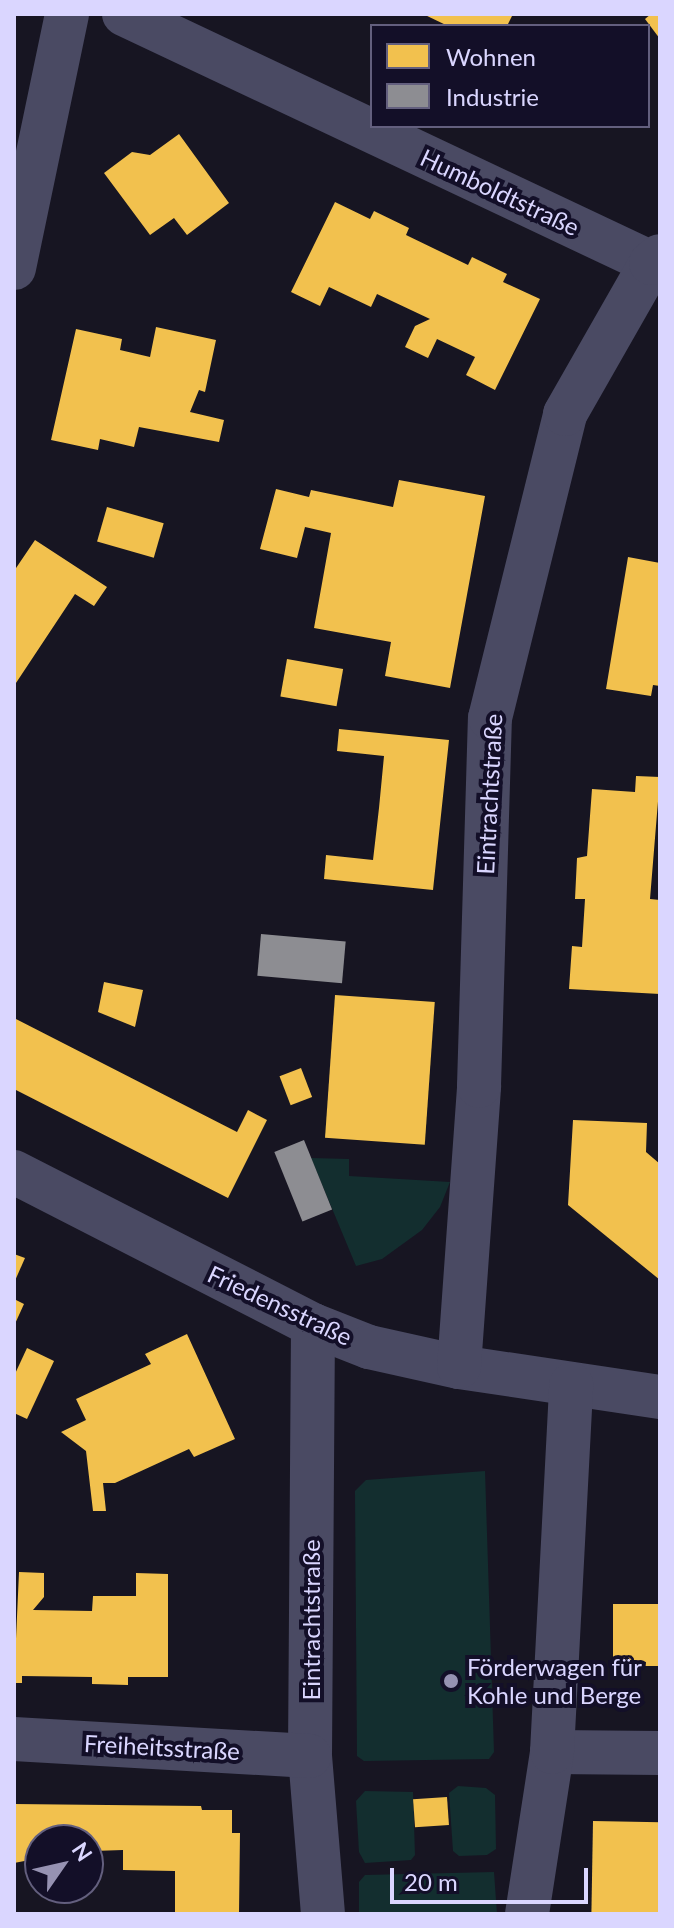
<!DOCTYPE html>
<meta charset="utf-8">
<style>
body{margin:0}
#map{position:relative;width:674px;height:1928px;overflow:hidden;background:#171522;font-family:Lato,sans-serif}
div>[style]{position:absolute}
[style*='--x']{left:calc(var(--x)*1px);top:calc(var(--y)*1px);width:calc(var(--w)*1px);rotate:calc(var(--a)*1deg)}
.green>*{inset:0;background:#132e2f}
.homes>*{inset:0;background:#f2c14e;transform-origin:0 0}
.industry>*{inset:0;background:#8d8d92;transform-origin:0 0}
.minor>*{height:44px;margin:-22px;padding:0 22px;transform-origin:22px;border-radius:22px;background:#4a4a63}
.dots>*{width:22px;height:22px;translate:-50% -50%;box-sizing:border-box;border:4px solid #130f28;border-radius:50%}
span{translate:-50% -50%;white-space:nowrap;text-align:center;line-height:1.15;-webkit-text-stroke:8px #130f28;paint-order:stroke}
.street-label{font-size:24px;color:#dad6ff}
.poi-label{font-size:24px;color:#dad6ff}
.left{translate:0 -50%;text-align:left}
.frame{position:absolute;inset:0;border:16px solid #dad6ff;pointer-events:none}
.legend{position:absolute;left:370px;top:24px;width:280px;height:104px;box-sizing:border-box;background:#130f28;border:2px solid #635f7e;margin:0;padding:10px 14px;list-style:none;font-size:24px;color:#dad6ff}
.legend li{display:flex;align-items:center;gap:16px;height:40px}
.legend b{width:40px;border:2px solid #635f7e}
.north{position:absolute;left:24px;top:1824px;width:80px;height:80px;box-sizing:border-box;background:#130f28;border:2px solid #635f7e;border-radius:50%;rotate:56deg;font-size:22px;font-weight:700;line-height:32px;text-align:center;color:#dad6ff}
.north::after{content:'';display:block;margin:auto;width:28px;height:36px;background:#9692b2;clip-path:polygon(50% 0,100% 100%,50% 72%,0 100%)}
.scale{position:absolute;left:390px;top:1868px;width:198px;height:36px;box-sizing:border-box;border:4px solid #dad6ff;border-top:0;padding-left:10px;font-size:24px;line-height:28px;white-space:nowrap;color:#dad6ff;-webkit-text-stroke:6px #130f28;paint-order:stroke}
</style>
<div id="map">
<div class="green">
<i style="clip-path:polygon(311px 1158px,349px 1159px,349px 1176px,450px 1182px,440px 1207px,422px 1230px,382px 1259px,356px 1266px)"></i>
<i style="clip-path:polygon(485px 1471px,494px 1752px,489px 1759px,364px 1761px,357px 1756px,355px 1491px,366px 1480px)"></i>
<i style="clip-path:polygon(458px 1786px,486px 1788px,495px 1795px,496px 1849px,487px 1855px,459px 1856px,453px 1851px,449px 1793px)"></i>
<i style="clip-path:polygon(365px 1791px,413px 1792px,415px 1855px,411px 1860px,365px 1863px,359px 1852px,356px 1801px)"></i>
<i style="clip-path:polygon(494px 1872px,497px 1914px,359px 1914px,359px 1882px,365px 1875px)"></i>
</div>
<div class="homes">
<i style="clip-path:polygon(423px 14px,513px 14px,507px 26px,448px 26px)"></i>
<i style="clip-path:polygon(651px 14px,660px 14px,660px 39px,645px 19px)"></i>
<i style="clip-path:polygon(179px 134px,229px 203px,187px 235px,174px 218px,150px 235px,104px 173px,132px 152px,150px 155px)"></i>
<i style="clip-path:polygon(335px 202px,370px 219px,374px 211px,409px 228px,406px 235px,468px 265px,472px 257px,507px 274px,503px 282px,540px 299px,495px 390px,466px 375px,475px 357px,437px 339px,428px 358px,405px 347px,415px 326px,430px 319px,377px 294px,371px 307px,329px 287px,320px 306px,291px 292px)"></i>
<i style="clip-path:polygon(156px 327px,216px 340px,205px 392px,199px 390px,190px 412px,224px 420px,219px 442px,139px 427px,134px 447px,100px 439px,98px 450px,51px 440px,76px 329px,122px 339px,120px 350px,150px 357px)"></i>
<i style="clip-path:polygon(399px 480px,485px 496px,450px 688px,385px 676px,391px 642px,314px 628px,331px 533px,305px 527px,297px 558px,260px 549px,276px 489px,309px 497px,311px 490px,393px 507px)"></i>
<i style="left:107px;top:507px;width:59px;height:36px;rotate:16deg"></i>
<i style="clip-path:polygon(35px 540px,107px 587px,94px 606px,75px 594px,14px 686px,14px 571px)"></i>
<i style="clip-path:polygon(628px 557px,660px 563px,660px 686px,653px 685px,651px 696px,606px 689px)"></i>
<i style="left:287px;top:659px;width:57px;height:38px;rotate:10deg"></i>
<i style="clip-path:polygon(339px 729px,449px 740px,433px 890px,324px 879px,326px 855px,373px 860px,379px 808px,384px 756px,337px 751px)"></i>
<i style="clip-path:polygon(636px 776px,660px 777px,650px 899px,660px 900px,660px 994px,569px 989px,572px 946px,582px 947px,585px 899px,575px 899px,577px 858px,587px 856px,592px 789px,635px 792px)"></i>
<i style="clip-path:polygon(104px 982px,143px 990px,135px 1027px,98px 1012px)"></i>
<i style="left:335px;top:995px;width:100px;height:143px;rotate:4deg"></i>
<i style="clip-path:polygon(14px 1018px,237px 1132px,248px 1110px,267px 1120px,228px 1198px,14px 1089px)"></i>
<i style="left:301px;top:1068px;width:31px;height:23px;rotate:69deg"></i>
<i style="clip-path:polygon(573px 1120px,647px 1123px,646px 1152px,660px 1164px,660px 1280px,568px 1205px)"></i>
<i style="clip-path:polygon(14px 1254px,25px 1258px,14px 1283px)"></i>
<i style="clip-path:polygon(14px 1299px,24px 1304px,14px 1326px)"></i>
<i style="clip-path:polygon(187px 1334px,235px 1439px,194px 1457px,189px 1449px,115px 1483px,103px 1483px,106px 1511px,93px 1511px,86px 1451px,61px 1432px,86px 1420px,76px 1399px,151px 1364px,145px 1354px)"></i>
<i style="clip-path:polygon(27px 1348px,54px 1361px,27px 1419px,14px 1413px,14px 1376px)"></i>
<i style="clip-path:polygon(19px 1572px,44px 1573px,44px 1597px,33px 1610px,92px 1611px,93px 1596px,136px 1596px,136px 1573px,168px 1574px,168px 1677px,128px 1677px,128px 1685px,92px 1684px,92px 1677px,22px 1676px,22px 1683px,14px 1683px)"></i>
<i style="left:660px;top:1604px;width:62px;height:47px;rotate:90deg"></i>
<i style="left:447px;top:1797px;width:28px;height:34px;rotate:86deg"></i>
<i style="clip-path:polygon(14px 1804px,201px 1806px,202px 1810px,232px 1810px,232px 1833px,240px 1833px,239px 1914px,175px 1914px,175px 1871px,123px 1870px,123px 1850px,93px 1851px,94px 1857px,88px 1857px,88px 1840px,40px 1840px,40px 1858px,14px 1863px)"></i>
<i style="left:593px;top:1821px;width:67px;height:93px;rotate:1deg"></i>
</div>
<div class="industry">
<i style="left:261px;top:934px;width:85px;height:42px;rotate:5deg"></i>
<i style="left:304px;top:1140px;width:75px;height:32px;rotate:68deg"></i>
</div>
<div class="minor">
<i style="--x:124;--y:14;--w:593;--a:25.27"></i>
<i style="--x:14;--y:268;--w:259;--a:-78.2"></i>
<i style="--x:14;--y:1172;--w:336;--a:27.1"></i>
<i style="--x:313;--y:1325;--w:60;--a:21.4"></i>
<i style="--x:369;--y:1347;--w:92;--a:12.5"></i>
<i style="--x:459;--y:1367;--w:203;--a:8.5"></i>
<i style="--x:313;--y:1325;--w:431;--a:90.4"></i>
<i style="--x:310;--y:1756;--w:159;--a:85.3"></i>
<i style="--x:459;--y:1367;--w:282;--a:-85.9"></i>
<i style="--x:479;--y:1086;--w:368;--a:-88.3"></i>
<i style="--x:490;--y:718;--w:313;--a:-76.1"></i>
<i style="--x:565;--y:414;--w:174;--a:-60.3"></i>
<i style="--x:651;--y:263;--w:11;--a:-38"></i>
<i style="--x:14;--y:1739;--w:296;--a:3.3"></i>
<i style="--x:552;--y:1752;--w:108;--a:0.5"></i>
<i style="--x:527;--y:1914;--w:164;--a:-81.2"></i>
<i style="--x:552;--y:1752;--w:368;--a:-87"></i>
</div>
<div class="dots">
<i style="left:451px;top:1681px;background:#9692b2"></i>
</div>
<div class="street-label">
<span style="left:500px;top:192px;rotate:25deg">Humboldtstraße</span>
<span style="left:489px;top:794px;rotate:-87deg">Eintrachtstraße</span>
<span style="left:280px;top:1305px;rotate:25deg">Friedensstraße</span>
<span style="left:311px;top:1620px;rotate:-90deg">Eintrachtstraße</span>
<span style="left:162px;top:1747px;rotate:3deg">Freiheitsstraße</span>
</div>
<div class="poi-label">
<span class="left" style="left:467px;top:1681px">Förderwagen für<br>Kohle und Berge</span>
</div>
<div class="frame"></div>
<ul class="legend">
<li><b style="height:22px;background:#f2c14e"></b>Wohnen</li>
<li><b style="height:22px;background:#8d8d92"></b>Industrie</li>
</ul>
<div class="north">N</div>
<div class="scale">20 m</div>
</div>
